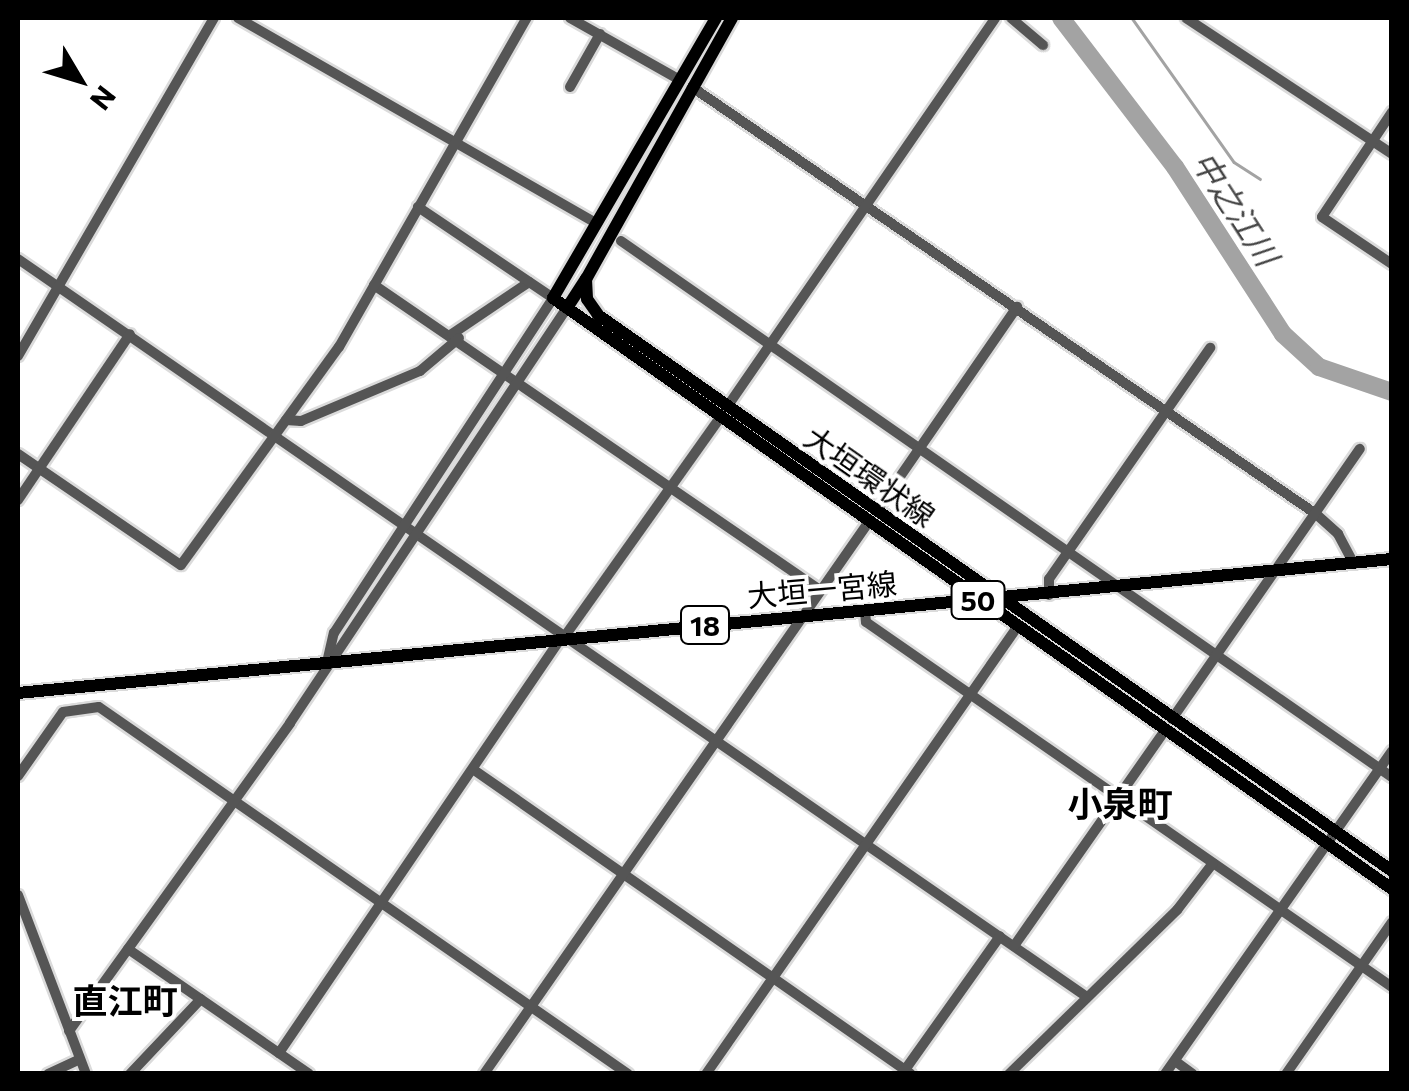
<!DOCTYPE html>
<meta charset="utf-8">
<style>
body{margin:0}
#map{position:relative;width:1409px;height:1091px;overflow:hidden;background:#fff;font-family:Commissioner,"Noto Sans JP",sans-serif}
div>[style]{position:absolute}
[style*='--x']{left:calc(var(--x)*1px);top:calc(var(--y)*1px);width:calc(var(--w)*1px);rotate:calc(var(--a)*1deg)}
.stream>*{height:2.5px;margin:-1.25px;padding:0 1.25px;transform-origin:1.25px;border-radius:1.25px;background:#a3a3a3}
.river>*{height:18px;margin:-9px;padding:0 9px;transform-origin:9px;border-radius:9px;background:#a3a3a3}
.roads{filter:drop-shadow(2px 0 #dbdbdb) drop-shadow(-2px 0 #dbdbdb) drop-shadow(0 2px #dbdbdb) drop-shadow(0 -2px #dbdbdb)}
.minor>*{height:10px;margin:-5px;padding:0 5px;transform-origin:5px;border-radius:5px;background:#555}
.major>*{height:12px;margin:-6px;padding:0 6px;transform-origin:6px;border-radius:6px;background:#000}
span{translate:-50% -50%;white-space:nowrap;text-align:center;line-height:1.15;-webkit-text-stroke:8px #fff;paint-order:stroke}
.shield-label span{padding:2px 8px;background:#fff;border:2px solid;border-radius:8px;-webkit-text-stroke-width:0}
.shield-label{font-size:28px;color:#000;font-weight:700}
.street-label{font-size:30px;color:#000}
.water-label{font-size:32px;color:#444;font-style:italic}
.quarter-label{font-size:35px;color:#000;font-weight:700}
.frame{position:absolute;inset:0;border:20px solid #000;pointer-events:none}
.north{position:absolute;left:30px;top:30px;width:100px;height:100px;-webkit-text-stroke:8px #fff;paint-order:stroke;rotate:128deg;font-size:28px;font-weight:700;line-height:40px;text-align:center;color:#000}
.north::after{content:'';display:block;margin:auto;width:35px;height:45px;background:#000;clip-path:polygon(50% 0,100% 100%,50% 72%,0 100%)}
</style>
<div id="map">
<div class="stream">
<i style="--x:1132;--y:18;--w:176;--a:54.7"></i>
<i style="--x:1234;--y:162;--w:31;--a:33"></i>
</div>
<div class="river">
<i style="--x:1061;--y:18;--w:188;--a:52.6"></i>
<i style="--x:1175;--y:167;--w:199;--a:57.1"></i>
<i style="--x:1283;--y:334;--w:49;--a:42.5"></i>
<i style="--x:1319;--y:367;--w:77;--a:18.9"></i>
</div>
<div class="roads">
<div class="minor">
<i style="--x:238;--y:18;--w:413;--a:29.8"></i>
<i style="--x:570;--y:18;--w:126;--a:29.4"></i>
<i style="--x:1011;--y:18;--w:42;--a:40.2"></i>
<i style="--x:1186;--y:18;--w:247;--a:33.4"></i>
<i style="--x:570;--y:87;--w:61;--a:-60.5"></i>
<i style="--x:692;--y:87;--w:756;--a:34.38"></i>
<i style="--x:1316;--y:514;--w:30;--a:42"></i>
<i style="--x:1338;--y:534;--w:34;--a:62"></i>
<i style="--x:1392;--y:112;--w:126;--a:123.7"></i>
<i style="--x:1322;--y:217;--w:84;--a:33.9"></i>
<i style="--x:621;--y:241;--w:939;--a:34.81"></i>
<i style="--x:18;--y:259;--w:1299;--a:34.62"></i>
<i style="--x:374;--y:285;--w:540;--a:34.37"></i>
<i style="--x:452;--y:334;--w:93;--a:-34"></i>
<i style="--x:18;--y:356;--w:391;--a:-59.9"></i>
<i style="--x:727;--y:407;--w:472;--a:-55.4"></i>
<i style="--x:286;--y:420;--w:15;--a:4"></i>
<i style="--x:301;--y:421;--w:129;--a:-22.8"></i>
<i style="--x:420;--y:371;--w:51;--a:-40.2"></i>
<i style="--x:18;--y:454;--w:197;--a:34.3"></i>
<i style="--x:181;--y:565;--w:269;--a:-54.1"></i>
<i style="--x:339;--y:347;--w:379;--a:-60.3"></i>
<i style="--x:18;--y:500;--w:200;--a:-56"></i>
<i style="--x:877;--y:510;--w:247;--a:-55.4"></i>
<i style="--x:1049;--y:595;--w:16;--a:-90"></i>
<i style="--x:1049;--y:579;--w:282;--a:-55.1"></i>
<i style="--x:865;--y:611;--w:11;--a:85"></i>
<i style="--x:866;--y:622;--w:640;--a:34.76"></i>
<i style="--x:567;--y:633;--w:264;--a:-54.6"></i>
<i style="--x:328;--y:658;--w:26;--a:-77"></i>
<i style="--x:334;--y:633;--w:400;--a:-56.8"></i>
<i style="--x:553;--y:298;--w:163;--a:-146"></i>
<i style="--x:1172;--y:719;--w:329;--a:-55.2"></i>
<i style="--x:474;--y:770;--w:532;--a:34.82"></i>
<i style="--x:18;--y:776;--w:78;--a:-54.9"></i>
<i style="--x:63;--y:712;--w:36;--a:-8"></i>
<i style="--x:99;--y:707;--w:644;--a:34.75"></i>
<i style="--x:18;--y:895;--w:191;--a:69.2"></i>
<i style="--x:1014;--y:946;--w:264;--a:-55"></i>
<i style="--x:128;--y:949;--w:220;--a:34.6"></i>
<i style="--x:69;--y:1031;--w:379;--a:-54.3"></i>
<i style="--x:290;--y:723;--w:499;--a:-56.3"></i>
<i style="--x:279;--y:1053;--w:500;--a:-55.8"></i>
<i style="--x:1175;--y:1061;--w:22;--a:36"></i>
<i style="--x:48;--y:1074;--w:35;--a:-25"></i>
<i style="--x:130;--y:1074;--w:103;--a:-46.6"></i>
<i style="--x:484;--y:1074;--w:672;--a:-55.13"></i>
<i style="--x:706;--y:1074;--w:546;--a:-55.15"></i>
<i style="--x:902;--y:1074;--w:169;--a:-54.6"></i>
<i style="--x:1009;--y:1074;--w:235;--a:-44.3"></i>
<i style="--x:1177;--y:910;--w:59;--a:-52.5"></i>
<i style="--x:1165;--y:1074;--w:395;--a:-54.9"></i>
<i style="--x:1286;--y:1074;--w:185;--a:-55.1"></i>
</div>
<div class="major">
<i style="--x:716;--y:18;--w:324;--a:120.2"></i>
<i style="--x:553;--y:298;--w:1026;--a:35.16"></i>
<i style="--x:732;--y:18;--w:299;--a:119.2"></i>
<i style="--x:586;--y:279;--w:20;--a:87"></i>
<i style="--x:587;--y:299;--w:19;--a:55"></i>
<i style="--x:598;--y:315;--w:969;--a:35"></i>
<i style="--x:567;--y:308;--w:35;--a:-57"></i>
<i style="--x:18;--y:693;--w:1381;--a:-5.57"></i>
</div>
</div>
<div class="shield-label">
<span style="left:978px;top:600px">50</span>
<span style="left:705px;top:625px">18</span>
</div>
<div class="street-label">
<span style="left:870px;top:476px;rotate:35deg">大垣環状線</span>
<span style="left:822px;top:589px;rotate:-5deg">大垣一宮線</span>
</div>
<div class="water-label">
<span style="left:1236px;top:208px;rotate:57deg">中之江川</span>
</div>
<div class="quarter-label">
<span style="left:1120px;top:803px">小泉町</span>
<span style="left:125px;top:1000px">直江町</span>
</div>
<div class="frame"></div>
<div class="north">N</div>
</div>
